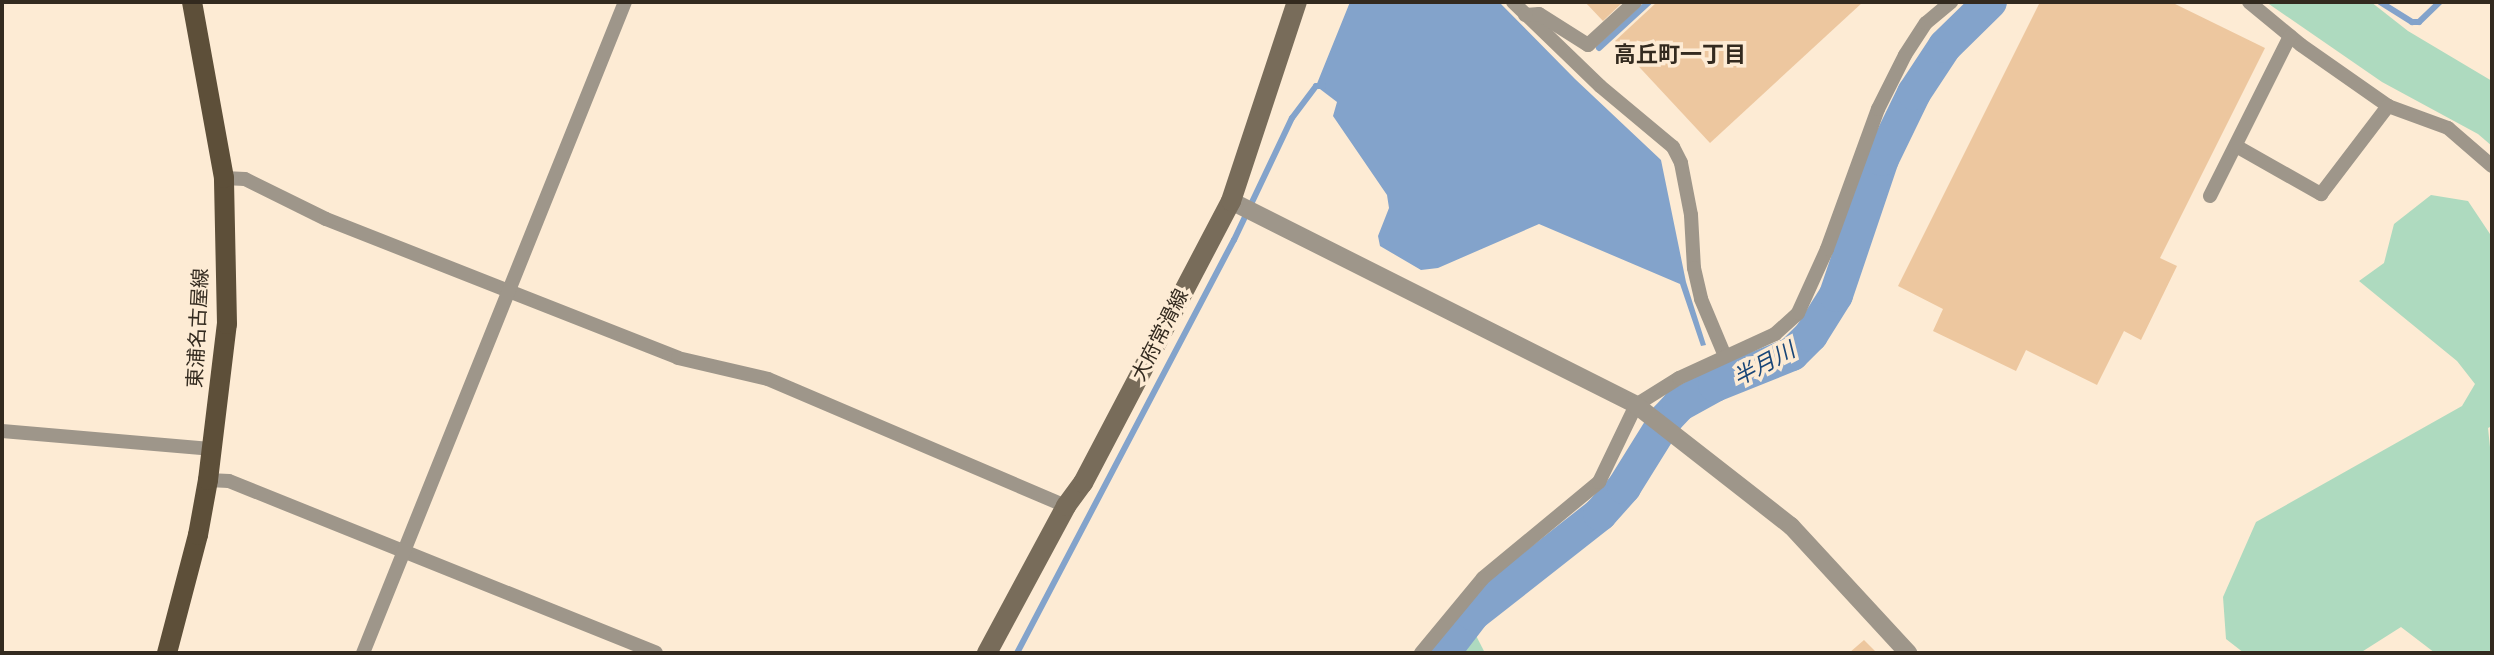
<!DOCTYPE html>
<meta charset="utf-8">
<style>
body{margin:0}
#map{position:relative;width:2494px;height:655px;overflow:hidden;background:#fdebd4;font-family:"PT Sans","Noto Sans JP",sans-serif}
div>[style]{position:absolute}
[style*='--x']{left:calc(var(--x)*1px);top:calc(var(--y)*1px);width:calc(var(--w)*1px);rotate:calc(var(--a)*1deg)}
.green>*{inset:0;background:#aedabf}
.water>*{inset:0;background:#83a3cb}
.stream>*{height:6px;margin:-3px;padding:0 3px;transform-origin:3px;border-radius:3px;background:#83a3cb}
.river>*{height:34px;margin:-17px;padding:0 17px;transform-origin:17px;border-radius:17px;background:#83a3cb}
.building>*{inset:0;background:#edc79f}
.minor>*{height:14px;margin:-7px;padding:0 7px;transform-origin:7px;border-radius:7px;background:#9e968a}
.tertiary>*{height:18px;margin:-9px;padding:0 9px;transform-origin:9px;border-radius:9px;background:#9e968a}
.secondary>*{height:20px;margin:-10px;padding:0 10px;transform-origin:10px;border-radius:10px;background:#786c5a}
.primary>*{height:20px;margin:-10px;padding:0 10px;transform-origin:10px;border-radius:10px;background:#5d4f39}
span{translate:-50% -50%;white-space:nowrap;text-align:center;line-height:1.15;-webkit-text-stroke:7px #fdebd4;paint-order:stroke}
.street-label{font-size:20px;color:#332a1f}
.neighbourhood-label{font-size:22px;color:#332a1f;font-weight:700}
.water-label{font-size:22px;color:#184577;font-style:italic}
.frame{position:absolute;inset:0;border:4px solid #332a1f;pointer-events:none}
</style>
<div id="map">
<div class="green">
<i style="clip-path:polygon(2266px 2px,2371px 2px,2408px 31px,2492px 81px,2492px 146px,2478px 134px,2382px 82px)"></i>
<i style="clip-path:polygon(2431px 195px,2468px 201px,2492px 237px,2492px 426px,2488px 428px,2492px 466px,2492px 653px,2435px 653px,2401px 627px,2360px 653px,2244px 653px,2226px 639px,2223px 597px,2256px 522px,2462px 406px,2475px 384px,2457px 361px,2359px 281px,2384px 263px,2394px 224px)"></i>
<i style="clip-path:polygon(1470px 624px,1485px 653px,1449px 653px)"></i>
</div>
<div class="water">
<i style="clip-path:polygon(1350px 2px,1499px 2px,1575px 79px,1661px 160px,1686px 282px,1706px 345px,1701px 346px,1680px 284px,1539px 224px,1438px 268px,1421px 270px,1380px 246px,1378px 236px,1389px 208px,1387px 195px,1333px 116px,1337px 102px,1316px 86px)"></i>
</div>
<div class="stream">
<i style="--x:2380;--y:2;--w:38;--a:32"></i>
<i style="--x:2412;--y:22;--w:7;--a:0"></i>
<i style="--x:2419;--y:22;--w:29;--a:-44"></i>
<i style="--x:1599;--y:48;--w:68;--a:-42.6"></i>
<i style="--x:1017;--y:653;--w:467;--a:-62.3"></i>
<i style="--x:1234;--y:240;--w:135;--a:-64.6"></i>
<i style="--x:1292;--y:118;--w:40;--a:-53"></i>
<i style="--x:1316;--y:86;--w:7;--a:0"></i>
</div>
<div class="river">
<i style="--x:1443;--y:653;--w:49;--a:-52.4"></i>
<i style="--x:1473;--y:614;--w:162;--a:-38.2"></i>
<i style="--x:1600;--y:514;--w:36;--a:-48"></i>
<i style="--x:1624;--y:487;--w:81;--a:-58.1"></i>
<i style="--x:1667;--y:418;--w:18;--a:-47"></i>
<i style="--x:1679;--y:405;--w:41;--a:-29.1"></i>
<i style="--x:1715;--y:385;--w:83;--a:-21.9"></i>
<i style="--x:1792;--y:354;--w:27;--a:-45"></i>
<i style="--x:1811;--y:335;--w:47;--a:-58"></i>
<i style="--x:1836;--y:295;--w:144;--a:-71.3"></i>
<i style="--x:1882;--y:159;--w:73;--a:-64.1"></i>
<i style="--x:1914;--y:93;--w:56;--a:-56.6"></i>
<i style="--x:1945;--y:46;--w:63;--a:-44.4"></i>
</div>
<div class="building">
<i style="clip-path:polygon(1585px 2px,1623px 2px,1603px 21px)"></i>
<i style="clip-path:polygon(1657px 2px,1863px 2px,1710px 143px,1615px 41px)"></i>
<i style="clip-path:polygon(2040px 2px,2171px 2px,2265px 48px,2160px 258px,2177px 266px,2141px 340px,2124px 331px,2097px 385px,2026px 350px,2016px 371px,1933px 331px,1943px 309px,1898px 286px)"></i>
<i style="clip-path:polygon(1864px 640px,1877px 653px,1849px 653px)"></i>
</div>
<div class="minor">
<i style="--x:1513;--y:2;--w:121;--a:44"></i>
<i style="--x:1600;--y:86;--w:95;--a:39.9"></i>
<i style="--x:1673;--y:147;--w:18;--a:63"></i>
<i style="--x:1681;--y:163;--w:53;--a:79.1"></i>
<i style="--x:1691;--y:215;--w:53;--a:86.8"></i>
<i style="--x:1694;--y:268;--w:32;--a:77"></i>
<i style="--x:1701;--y:299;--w:62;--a:67.2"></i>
<i style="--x:2249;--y:2;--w:67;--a:39.6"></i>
<i style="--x:2301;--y:45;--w:106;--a:35"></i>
<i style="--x:2388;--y:106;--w:64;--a:20.1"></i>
<i style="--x:2448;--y:128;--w:58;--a:40.8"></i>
<i style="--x:1525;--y:15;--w:14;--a:-4"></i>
<i style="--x:1539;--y:14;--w:58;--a:32.3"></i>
<i style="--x:1588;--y:45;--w:64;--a:-42.5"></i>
<i style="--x:2236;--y:146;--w:98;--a:29.5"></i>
<i style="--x:2321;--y:194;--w:111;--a:-52.7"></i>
<i style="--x:224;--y:178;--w:21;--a:3"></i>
<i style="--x:245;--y:179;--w:90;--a:26.3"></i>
<i style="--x:326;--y:219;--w:378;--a:21.5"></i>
<i style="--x:678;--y:358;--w:92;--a:13.1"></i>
<i style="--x:768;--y:379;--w:324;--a:23.1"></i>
<i style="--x:2210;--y:196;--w:179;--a:-63.4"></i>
<i style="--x:2;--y:431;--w:212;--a:4.9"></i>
<i style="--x:208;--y:480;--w:21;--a:3"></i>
<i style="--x:229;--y:481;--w:460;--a:21.9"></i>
<i style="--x:363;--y:653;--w:702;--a:-68.08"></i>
<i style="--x:1421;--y:653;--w:97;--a:-50.4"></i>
<i style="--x:1483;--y:578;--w:151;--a:-39.6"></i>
<i style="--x:1599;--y:482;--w:85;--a:-64.3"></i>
<i style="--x:1636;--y:405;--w:51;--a:-32.1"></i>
<i style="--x:1679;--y:378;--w:106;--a:-24.6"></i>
<i style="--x:1775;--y:334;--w:31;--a:-42"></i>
<i style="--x:1798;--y:313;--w:70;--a:-65.6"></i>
<i style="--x:1827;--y:249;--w:149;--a:-70"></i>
<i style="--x:1878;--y:109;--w:60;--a:-63.4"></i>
<i style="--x:1905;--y:55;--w:38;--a:-57"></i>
<i style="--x:1926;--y:23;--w:33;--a:-40"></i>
</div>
<div class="tertiary">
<i style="--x:1231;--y:201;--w:453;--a:26.7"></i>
<i style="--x:1636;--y:405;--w:197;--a:38"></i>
<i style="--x:1791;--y:526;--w:173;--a:47.3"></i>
</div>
<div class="secondary">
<i style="--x:987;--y:653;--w:167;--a:-61.7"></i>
<i style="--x:1066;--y:506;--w:29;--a:-54"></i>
<i style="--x:1083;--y:483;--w:318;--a:-62.3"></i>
<i style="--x:1231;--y:201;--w:210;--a:-71.7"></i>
</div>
<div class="primary">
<i style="--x:167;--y:653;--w:122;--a:-75.3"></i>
<i style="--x:198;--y:535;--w:56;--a:-79.7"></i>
<i style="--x:208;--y:480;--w:157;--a:-83.1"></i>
<i style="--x:227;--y:324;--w:146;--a:-91.2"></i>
<i style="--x:224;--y:178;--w:179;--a:-100.3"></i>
</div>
<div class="street-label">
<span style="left:198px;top:328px;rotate:-87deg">東浦名古屋線</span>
<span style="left:1160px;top:335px;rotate:-63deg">大府常滑線</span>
</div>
<div class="neighbourhood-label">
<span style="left:1680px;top:55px">高丘町一丁目</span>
</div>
<div class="water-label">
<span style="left:1764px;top:364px;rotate:-28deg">半月川</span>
</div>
<div class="frame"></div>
</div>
